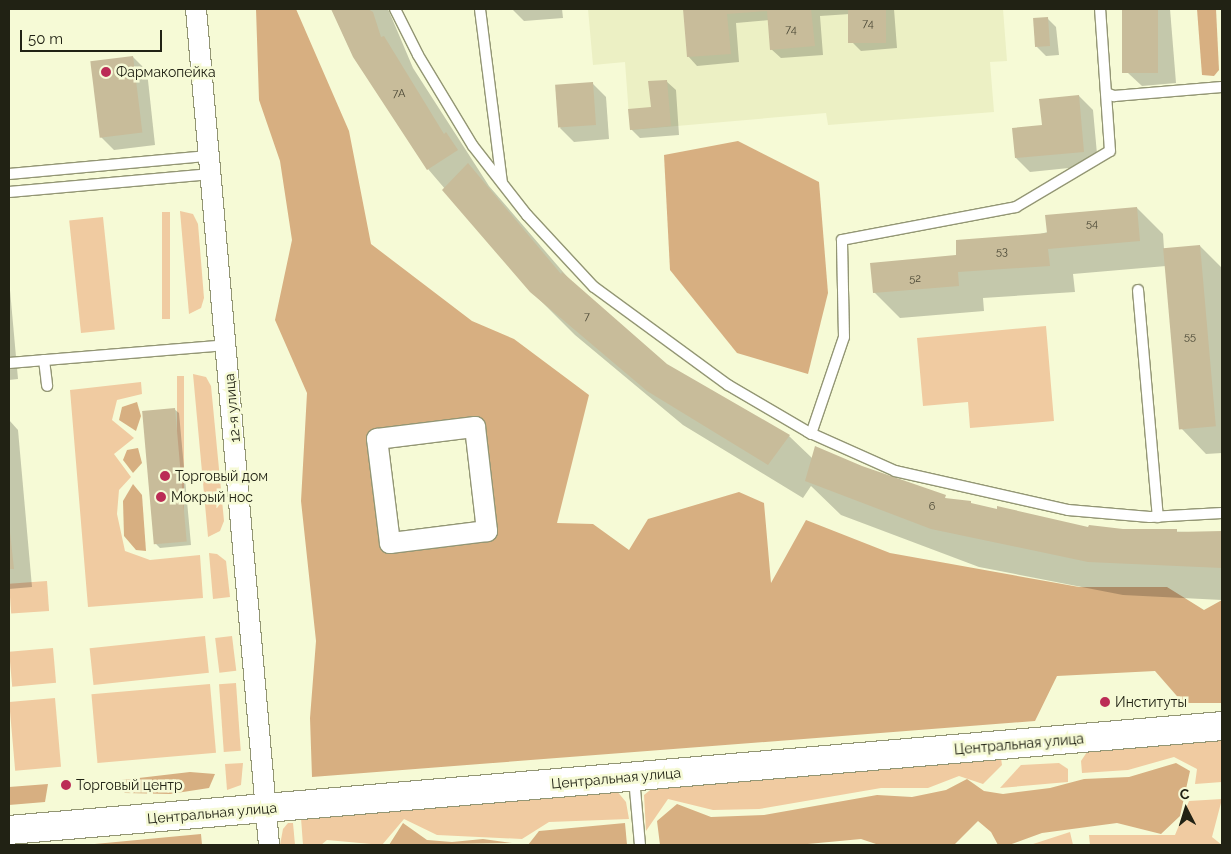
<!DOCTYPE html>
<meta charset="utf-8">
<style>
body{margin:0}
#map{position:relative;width:1231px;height:854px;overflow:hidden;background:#f6fad6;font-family:Raleway,sans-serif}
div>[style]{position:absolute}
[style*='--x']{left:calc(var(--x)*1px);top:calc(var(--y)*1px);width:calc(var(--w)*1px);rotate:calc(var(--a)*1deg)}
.built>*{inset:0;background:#ecf0c4}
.green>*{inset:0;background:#f0cba1;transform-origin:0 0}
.forest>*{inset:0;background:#d7af81}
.shadow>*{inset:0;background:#0003}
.building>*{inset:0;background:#c8bc9a;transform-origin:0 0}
.roads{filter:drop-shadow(1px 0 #939674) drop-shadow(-1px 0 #939674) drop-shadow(0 1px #939674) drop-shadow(0 -1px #939674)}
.lane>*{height:10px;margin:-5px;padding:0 5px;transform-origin:5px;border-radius:5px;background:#fff}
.street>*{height:20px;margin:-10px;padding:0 10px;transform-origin:10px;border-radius:10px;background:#fff}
.secondary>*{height:28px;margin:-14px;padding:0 14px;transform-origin:14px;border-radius:14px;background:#fff}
.dots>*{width:14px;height:14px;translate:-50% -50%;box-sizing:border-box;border:2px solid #f6fad6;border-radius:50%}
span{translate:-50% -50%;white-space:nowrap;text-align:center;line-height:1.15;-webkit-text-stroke:5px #f6fad6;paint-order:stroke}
.number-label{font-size:11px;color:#4b4836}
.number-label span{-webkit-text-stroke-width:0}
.poi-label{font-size:14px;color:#212214}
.left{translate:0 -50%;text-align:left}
.street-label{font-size:14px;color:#212214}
.frame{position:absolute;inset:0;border:10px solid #212214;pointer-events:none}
.north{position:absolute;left:1161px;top:784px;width:50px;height:50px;-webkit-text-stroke:4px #f6fad6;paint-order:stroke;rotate:355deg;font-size:14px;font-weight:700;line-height:20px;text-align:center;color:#212214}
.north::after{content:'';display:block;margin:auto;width:18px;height:22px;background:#212214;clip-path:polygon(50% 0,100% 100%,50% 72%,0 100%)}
.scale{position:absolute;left:20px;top:30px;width:142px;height:22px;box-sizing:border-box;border:2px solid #212214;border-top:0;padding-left:6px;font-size:15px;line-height:18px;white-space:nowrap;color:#212214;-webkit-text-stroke:4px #f6fad6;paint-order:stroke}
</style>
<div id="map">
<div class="built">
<i style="clip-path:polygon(588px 9px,1003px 9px,1007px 61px,990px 62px,994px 112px,828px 125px,826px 113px,630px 130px,625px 62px,593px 65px)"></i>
</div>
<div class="green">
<i style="clip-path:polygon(180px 211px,193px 214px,198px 224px,204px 298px,201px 308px,189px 314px)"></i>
<i style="left:162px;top:212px;width:8px;height:107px"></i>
<i style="left:103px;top:217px;width:113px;height:34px;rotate:84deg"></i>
<i style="clip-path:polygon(1046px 326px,1054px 421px,970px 428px,968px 402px,923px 406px,917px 338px)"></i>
<i style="clip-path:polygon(193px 374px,206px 377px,211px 386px,224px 521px,220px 531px,208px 537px)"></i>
<i style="left:177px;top:376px;width:7px;height:164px"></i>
<i style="clip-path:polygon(141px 382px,142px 394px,117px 400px,112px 420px,134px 438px,114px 454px,131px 477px,119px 490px,117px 514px,125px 551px,150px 560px,200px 555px,203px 598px,88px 607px,70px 390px)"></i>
<i style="clip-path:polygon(209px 553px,217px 554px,226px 561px,230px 597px,213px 599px)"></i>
<i style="left:47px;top:581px;width:30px;height:38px;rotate:86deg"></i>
<i style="left:205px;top:636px;width:37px;height:116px;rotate:84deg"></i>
<i style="left:232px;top:636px;width:35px;height:17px;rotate:83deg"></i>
<i style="left:53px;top:648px;width:35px;height:44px;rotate:85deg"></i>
<i style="left:236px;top:683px;width:68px;height:17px;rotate:86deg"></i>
<i style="left:210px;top:684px;width:69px;height:119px;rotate:85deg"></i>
<i style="left:55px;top:698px;width:69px;height:46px;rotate:85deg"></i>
<i style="clip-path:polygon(1222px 736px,1222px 782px,1195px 784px,1197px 769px,1174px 757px,1128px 770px,1082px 773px,1081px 761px,1089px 749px)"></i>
<i style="clip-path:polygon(1001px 758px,1002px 765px,983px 784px,959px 776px,928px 788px,881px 788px,759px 809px,713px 810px,668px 799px,646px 831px,644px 795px,654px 787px)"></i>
<i style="clip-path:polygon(243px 763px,241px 785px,227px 790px,225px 764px)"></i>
<i style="clip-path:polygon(1059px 763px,1068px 769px,1068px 782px,1000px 788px,1021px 765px)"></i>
<i style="clip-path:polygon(616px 790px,626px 802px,629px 819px,549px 822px,522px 839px,437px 835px,404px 819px,382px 845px,327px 840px,321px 845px,303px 845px,301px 818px)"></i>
<i style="clip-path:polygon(1222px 799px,1212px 837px,1222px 845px,1090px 845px,1089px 835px,1175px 835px,1189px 801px)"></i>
<i style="clip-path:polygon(288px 823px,293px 823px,295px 845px,280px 845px,283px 829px)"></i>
<i style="clip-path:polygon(1070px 832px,1073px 845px,1030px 845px)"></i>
</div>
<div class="forest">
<i style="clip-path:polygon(evenodd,256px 9px,296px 9px,349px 131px,371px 244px,472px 321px,514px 339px,589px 395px,557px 523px,593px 524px,629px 550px,648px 519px,739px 492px,764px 503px,771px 583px,806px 520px,890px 553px,1079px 587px,1167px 587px,1204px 610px,1222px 600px,1222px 703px,1183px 703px,1155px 671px,1057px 676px,1035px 721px,312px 777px,310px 718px,316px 641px,301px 501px,307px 393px,275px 320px,292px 240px,280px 161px,259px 100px,256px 9px,475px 427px,487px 531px,390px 543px,378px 439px,475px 427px)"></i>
<i style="clip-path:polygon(1197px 9px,1216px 9px,1219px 70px,1214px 76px,1202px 75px)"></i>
<i style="clip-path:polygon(738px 141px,819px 182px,828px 293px,808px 374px,737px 353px,670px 270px,664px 155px)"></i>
<i style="clip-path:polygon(137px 402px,141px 416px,136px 431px,119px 420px,122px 407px)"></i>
<i style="clip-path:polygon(138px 448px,142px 463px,133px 473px,123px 460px,127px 450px)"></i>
<i style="clip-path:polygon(133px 484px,142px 495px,146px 551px,136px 550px,124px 536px,123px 501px)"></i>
<i style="clip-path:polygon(1176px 763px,1190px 771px,1180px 816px,1161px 834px,1117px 823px,1042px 833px,1009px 845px,998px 845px,991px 832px,978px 821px,954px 845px,879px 845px,861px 839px,797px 845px,660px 845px,657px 821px,677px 804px,711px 817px,764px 815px,877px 795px,912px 797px,946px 790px,967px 779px,984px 791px,1003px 794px,1050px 788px,1084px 779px,1129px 777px)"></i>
<i style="clip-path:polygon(190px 772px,215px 774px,209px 788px,170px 794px,125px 793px,113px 781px)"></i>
<i style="clip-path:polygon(48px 784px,45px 802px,9px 805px,9px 787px)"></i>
<i style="clip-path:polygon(403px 823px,427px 840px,452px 842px,483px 839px,512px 843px,389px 845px)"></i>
<i style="clip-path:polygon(625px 823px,627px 845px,528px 845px,539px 831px)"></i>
<i style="clip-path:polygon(201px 834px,202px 845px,84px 845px)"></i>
</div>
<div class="shadow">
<i style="clip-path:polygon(332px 9px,388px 9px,413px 68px,489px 186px,570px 280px,667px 365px,789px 436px,812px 458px,861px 467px,949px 500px,1090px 529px,1222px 533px,1222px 600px,1123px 595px,979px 567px,841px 515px,811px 486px,803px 498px,683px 425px,575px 335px,540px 300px,428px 169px,348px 45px)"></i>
<i style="clip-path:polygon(512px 9px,562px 9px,563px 18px,524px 21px)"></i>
<i style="clip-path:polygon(684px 9px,894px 9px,897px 48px,861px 51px,852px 42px,850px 14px,820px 16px,823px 55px,781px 58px,771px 49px,769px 20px,736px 23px,739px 62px,697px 66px,688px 56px)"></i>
<i style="clip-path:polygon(1123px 9px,1170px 9px,1176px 83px,1142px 86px,1128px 73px)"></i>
<i style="clip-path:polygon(1047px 18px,1056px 27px,1059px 55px,1046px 56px,1037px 47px)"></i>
<i style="clip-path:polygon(133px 57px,147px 71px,155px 145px,114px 150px,100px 136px)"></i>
<i style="clip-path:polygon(666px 81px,676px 90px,679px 135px,640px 138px,631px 129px,652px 108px)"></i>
<i style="clip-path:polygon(592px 83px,606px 97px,609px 139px,574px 142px,560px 128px)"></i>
<i style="clip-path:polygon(1079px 96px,1093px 110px,1098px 165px,1030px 172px,1016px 158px,1043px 126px)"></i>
<i style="clip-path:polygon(1137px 208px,1163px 234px,1164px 249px,1200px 246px,1222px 268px,1222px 453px,1206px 454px,1181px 428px,1166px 266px,1073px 274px,1075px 292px,983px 298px,984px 311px,900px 318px,874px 292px,958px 256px)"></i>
<i style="clip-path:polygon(9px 279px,18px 379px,9px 380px)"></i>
<i style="clip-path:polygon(174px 409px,179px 413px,191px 545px,160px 548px,156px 544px)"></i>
<i style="clip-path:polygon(9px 420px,18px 430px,32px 587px,9px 589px)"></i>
</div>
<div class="building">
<i style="clip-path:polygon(331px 9px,368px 9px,373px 12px,381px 37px,384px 36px,444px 134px,446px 132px,458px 150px,427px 170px,353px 57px)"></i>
<i style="clip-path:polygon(683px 9px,811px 9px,815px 46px,770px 50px,767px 11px,727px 14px,731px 54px,687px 57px)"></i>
<i style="left:848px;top:9px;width:38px;height:34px"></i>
<i style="left:1122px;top:9px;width:36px;height:64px"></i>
<i style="left:1048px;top:17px;width:29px;height:15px;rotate:86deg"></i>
<i style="left:133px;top:56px;width:77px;height:43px;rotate:83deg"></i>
<i style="clip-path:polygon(667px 80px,671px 126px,630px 130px,628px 109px,651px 107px,648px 81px)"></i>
<i style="left:593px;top:82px;width:43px;height:38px;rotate:86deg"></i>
<i style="clip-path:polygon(1079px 95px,1084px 152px,1015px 158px,1012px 128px,1042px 125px,1039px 99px)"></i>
<i style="clip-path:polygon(468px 163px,561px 274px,562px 272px,667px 364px,790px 435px,768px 465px,647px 391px,530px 292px,442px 190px)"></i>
<i style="clip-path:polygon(1137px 207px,1140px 241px,1048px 249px,1050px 266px,958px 272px,959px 286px,873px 293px,870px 263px,956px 255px,956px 240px,1047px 233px,1045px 215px)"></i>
<i style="left:1200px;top:245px;width:182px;height:37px;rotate:85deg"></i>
<i style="left:175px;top:408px;width:134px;height:33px;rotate:85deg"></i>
<i style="clip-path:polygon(815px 446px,862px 466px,946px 495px,945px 498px,971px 501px,971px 503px,997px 509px,997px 506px,1088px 527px,1089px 525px,1123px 529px,1177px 529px,1177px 532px,1222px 531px,1222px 568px,1088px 562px,931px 529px,805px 481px)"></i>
<i style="clip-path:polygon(9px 523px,14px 569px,9px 569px)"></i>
</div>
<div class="roads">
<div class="lane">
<i style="--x:395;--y:9;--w:51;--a:63.4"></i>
<i style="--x:418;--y:55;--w:106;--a:58.9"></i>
<i style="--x:473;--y:146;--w:88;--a:52"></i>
<i style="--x:527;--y:215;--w:98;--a:47.1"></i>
<i style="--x:594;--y:287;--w:166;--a:36.2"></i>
<i style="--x:728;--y:385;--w:93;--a:30.4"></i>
<i style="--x:808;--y:432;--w:95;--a:24.1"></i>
<i style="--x:895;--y:471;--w:177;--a:12.7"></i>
<i style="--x:1068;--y:510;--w:82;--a:4.9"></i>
<i style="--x:1150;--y:517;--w:72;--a:-3.2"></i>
<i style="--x:480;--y:9;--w:174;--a:82.8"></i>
<i style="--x:1106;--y:93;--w:9;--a:21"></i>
<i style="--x:1114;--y:96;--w:108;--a:-4.8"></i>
<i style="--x:9;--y:174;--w:200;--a:-5.2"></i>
<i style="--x:9;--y:192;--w:203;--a:-5.1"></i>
<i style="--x:1138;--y:290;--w:228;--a:85"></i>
<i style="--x:44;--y:360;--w:26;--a:83"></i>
<i style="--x:9;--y:363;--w:218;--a:-4.7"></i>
<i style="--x:811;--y:434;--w:102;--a:-71.2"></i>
<i style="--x:844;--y:337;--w:97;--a:-91.2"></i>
<i style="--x:842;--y:240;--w:177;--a:-10.7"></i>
<i style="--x:1016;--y:207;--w:109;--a:-30.8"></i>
<i style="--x:1110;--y:151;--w:142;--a:-94"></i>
<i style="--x:634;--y:778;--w:67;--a:84.9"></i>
</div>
<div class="street">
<i style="--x:196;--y:9;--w:839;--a:85.01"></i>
<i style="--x:475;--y:427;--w:105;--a:83.4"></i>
<i style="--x:487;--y:531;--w:98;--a:172.9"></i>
<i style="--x:390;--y:543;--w:105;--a:-97.1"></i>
<i style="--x:377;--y:439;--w:99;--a:-7"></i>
</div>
<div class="secondary">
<i style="--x:9;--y:830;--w:1217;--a:-4.9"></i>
</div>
</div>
<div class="dots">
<i style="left:106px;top:72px;background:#bb2c56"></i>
<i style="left:165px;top:476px;background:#bb2c56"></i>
<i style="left:161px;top:497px;background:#bb2c56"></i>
<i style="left:1105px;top:702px;background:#bb2c56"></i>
<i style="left:66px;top:785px;background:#bb2c56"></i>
</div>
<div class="number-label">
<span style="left:868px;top:24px">74</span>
<span style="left:791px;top:30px">74</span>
<span style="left:399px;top:94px">7А</span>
<span style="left:1092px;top:224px">54</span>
<span style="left:1002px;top:252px">53</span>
<span style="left:915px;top:279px">52</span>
<span style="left:587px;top:317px">7</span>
<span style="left:1190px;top:337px">55</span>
<span style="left:932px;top:507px">6</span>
</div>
<div class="poi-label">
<span class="left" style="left:116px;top:72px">Фармакопейка</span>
<span class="left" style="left:175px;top:476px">Торговый дом</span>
<span class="left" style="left:171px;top:497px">Мокрый нос</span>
<span class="left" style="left:1115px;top:702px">Институты</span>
<span class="left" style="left:76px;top:785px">Торговый центр</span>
</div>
<div class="street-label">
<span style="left:232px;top:408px;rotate:-95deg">12-я улица</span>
<span style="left:1019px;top:744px;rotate:-5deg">Центральная улица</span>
<span style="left:616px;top:778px;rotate:-5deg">Центральная улица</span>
<span style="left:212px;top:813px;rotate:-5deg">Центральная улица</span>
</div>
<div class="frame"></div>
<div class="north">С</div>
<div class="scale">50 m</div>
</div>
